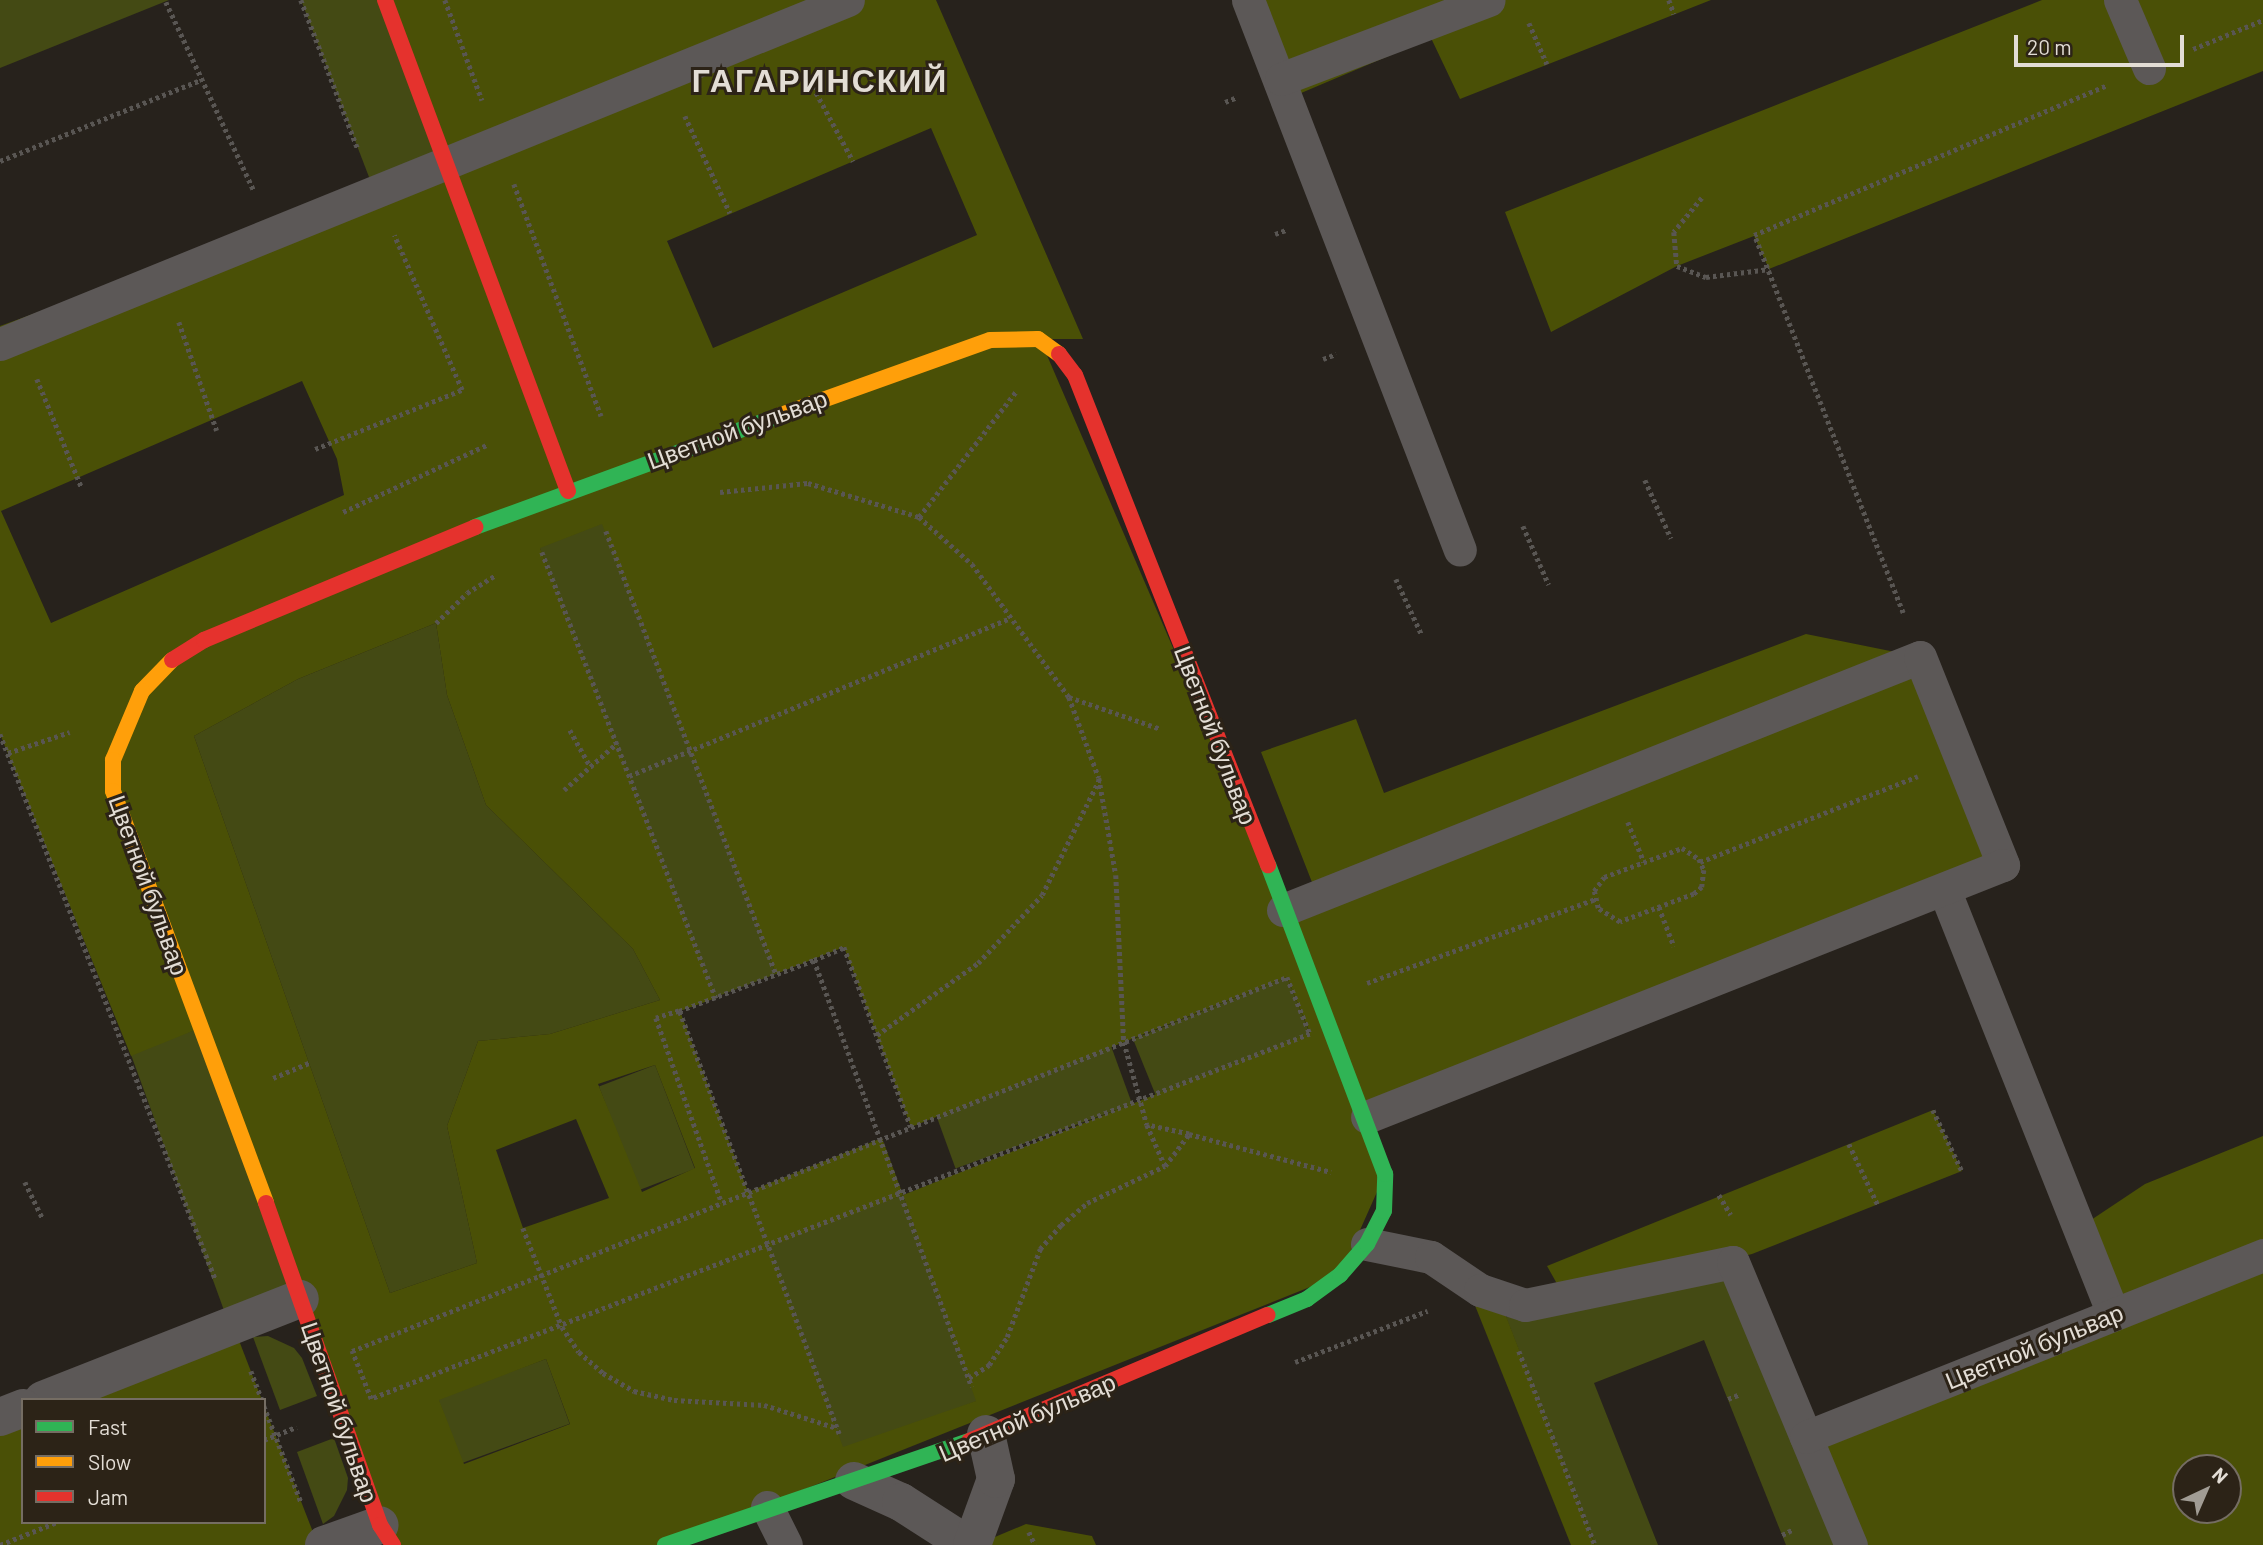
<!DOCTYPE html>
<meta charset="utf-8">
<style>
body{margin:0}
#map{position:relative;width:2263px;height:1545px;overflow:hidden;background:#27221c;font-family:Barlow,sans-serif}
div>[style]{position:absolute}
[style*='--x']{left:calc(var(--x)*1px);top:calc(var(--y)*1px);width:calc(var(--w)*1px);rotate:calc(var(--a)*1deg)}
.green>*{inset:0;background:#444a14;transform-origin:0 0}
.forest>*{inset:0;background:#4a5006}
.path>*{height:4.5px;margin-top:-2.25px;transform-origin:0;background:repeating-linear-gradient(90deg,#595653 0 3.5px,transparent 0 7px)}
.lane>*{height:33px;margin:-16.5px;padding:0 16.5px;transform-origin:16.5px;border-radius:16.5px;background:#5c5857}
.street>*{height:38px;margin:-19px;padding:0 19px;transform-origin:19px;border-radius:19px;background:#5c5857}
.fast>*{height:16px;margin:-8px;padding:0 8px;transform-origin:8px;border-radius:8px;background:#30b455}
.slow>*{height:16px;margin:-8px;padding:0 8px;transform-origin:8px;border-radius:8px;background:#ff9f0a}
.jam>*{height:16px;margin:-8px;padding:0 8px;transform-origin:8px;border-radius:8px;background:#e5322d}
span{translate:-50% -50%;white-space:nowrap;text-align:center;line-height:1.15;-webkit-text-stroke:6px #2c2317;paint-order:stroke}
.street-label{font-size:24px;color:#e3ddd5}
.district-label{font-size:32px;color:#e3ddd5;font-weight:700;letter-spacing:2px}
.legend{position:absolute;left:21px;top:1398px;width:245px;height:126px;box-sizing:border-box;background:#2c2317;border:2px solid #756d63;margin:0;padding:9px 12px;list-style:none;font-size:21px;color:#e3ddd5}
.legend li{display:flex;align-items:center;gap:14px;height:35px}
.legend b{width:35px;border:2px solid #756d63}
.north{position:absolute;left:2172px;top:1454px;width:70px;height:70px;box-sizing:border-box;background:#2c2317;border:2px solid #756d63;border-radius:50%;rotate:44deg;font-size:19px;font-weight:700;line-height:28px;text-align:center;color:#e3ddd5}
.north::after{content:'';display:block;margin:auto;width:24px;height:32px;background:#a19c94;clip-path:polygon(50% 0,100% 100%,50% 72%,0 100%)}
.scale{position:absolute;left:2014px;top:35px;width:170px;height:32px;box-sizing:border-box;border:4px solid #e3ddd5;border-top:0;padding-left:9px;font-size:21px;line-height:24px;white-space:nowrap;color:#e3ddd5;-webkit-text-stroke:5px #2c2317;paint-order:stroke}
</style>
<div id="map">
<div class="green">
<i style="clip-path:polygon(0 0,169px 0,0 68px)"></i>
<i style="clip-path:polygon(301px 0,385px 0,448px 163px,374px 190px)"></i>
<i style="left:603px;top:523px;width:483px;height:68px;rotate:69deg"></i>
<i style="clip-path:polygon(436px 623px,447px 695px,486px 805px,633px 949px,660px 1000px,550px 1034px,478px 1041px,447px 1126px,477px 1263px,390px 1293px,194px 736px,298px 679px)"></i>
<i style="left:1287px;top:977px;width:61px;height:166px;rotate:68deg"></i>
<i style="left:200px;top:1028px;width:289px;height:74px;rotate:70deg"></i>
<i style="left:1111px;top:1046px;width:62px;height:188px;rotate:70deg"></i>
<i style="left:655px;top:1065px;width:111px;height:60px;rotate:69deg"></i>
<i style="left:903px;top:1195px;width:219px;height:144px;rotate:70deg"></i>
<i style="clip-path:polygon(1733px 1262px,1851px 1545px,1786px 1545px,1704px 1340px,1594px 1383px,1658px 1545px,1595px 1545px,1506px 1317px,1525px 1305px)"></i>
<i style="clip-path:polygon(268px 1336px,294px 1348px,302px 1358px,317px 1396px,280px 1410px,253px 1337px)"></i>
<i style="left:546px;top:1359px;width:69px;height:115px;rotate:70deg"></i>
<i style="clip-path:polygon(334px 1438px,348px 1478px,347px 1490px,334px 1516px,323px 1524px,297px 1452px)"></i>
</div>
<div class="forest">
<i style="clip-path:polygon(evenodd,385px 0,936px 0,1083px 339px,1040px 339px,1285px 908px,1317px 895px,1261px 752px,1356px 719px,1384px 793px,1806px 634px,1920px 657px,2003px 865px,1367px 1117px,1385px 1174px,1340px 1275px,665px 1545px,393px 1545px,200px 1028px,131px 1056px,0 734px,0 326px,448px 163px,385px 0,931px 128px,977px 235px,713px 348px,667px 241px,931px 128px,385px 0,302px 381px,337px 459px,344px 495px,51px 623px,1px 511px,302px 381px,385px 0,602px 524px,776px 974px,844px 947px,911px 1127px,1287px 977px,1310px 1033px,903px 1195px,882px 1138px,748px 1192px,680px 1011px,716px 998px,540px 548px,602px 524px,385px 0,436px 623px,447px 695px,486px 805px,633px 949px,660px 1000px,550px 1034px,478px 1041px,447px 1126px,477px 1263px,390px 1293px,194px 736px,298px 679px,436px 623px,385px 0,655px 1065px,695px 1168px,642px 1192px,598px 1084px,655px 1065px,385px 0,576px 1119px,609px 1198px,523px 1228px,496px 1150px,576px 1119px,385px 0,903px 1195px,976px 1401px,843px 1447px,769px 1247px,903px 1195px,385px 0,546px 1359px,570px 1424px,464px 1464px,439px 1400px,546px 1359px)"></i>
<i style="clip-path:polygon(1248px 0,1711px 0,1460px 99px,1431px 38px,1287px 99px)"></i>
<i style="clip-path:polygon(2042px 0,2263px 0,2263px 71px,1769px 269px,1754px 236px,1677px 266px,1551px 332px,1505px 212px)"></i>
<i style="clip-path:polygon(1933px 1110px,1962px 1171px,1752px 1254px,1644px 1281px,1565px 1298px,1547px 1266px)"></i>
<i style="clip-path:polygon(evenodd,2263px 1136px,2263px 1545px,1851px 1545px,1806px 1437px,2113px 1315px,2079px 1228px,2145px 1184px,2263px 1136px,2186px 1468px,2228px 1468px,2228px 1510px,2186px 1510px,2186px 1468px)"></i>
<i style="clip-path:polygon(1499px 1298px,1595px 1545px,1571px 1545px,1474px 1303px)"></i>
<i style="clip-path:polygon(233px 1325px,262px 1400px,43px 1400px)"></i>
<i style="clip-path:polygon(264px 1406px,318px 1545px,0 1545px,0 1417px,23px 1408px,23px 1522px,264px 1522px)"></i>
<i style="clip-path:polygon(1026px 1524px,1092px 1536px,1096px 1545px,976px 1545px)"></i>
</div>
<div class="path">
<i style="--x:301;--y:0;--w:160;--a:69.1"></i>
<i style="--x:445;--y:0;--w:107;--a:69.7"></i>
<i style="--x:1669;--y:0;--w:15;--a:70"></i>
<i style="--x:166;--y:2;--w:208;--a:65"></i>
<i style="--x:1529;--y:23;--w:45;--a:66.3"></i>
<i style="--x:2193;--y:49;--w:76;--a:-22.5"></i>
<i style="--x:803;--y:68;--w:106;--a:61.7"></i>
<i style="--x:1225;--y:102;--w:11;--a:-22"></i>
<i style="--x:685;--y:116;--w:107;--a:65.1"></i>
<i style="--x:0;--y:161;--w:216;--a:-22"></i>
<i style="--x:514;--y:184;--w:248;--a:69.4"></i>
<i style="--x:1702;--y:198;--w:44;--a:129.5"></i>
<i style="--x:1674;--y:232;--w:34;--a:85"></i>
<i style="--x:1677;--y:266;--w:31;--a:21"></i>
<i style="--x:1706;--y:277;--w:64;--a:-7.2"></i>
<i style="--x:1275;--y:234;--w:12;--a:-20"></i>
<i style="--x:179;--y:322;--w:115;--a:70.8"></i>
<i style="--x:1323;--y:359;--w:14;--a:-21"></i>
<i style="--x:37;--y:379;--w:118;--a:67.6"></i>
<i style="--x:315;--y:449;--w:158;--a:-21.9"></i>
<i style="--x:462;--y:390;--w:169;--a:-113.7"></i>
<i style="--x:1645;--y:480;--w:64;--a:65.9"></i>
<i style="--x:720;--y:492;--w:88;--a:-5.8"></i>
<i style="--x:808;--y:483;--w:116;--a:17"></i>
<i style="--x:919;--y:517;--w:71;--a:41.6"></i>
<i style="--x:972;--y:564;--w:165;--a:53.9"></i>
<i style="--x:1069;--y:697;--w:97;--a:19.2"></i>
<i style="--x:343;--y:512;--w:159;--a:-25"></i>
<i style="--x:919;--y:517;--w:160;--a:-52.3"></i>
<i style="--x:1523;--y:526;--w:64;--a:66.2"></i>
<i style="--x:606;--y:531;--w:474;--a:69"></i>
<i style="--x:542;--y:552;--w:479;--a:68.7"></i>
<i style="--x:1396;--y:579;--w:60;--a:65.2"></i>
<i style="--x:1903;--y:613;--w:406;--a:-111.5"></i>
<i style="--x:1754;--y:235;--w:384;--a:-23"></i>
<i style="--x:436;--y:623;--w:43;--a:-44.1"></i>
<i style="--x:467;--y:593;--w:32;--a:-32"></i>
<i style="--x:1069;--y:697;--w:86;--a:69.7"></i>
<i style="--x:1099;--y:778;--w:98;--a:80.1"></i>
<i style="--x:1116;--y:875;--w:167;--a:87.3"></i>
<i style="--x:1124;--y:1042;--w:86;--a:74.5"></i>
<i style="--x:570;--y:730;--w:41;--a:60.9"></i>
<i style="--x:0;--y:734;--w:585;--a:68.44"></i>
<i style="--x:8;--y:753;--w:65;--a:-18.7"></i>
<i style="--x:629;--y:776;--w:412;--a:-22.5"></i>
<i style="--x:564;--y:790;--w:71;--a:-41.6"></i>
<i style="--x:1628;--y:822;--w:43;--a:68.2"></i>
<i style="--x:1682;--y:848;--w:20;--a:33"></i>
<i style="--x:1699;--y:859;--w:12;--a:66"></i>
<i style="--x:1704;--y:870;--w:17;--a:97"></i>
<i style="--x:1702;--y:887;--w:11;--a:139"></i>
<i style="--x:1694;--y:894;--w:79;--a:159.3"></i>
<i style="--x:1620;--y:922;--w:26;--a:-148"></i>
<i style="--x:1598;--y:908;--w:17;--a:-103"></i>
<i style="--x:1594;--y:891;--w:17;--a:-54"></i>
<i style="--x:1604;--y:877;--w:83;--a:-20.4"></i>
<i style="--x:1700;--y:862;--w:234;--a:-21.5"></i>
<i style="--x:1659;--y:907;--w:42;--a:69"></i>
<i style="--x:814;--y:960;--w:33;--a:-23"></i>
<i style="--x:844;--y:947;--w:192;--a:69.6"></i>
<i style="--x:1287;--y:977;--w:61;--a:68"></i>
<i style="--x:1310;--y:1034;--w:1007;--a:158.76"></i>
<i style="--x:371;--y:1399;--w:52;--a:-111.6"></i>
<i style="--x:352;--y:1351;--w:1007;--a:-21.8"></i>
<i style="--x:1367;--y:983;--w:243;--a:-20.2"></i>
<i style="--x:679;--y:1011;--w:24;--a:163"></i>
<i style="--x:656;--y:1018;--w:196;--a:70.4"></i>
<i style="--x:877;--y:1035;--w:124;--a:-35.5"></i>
<i style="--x:978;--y:963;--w:93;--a:-46.7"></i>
<i style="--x:1042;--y:895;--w:128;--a:-63.6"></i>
<i style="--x:273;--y:1078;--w:41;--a:-22.8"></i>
<i style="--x:1933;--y:1110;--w:68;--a:64.6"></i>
<i style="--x:1189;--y:1134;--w:43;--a:-167.9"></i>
<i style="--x:1147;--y:1125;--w:45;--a:66.3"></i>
<i style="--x:1165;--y:1166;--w:40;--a:-53"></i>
<i style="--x:1189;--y:1134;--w:147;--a:15"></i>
<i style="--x:1849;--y:1144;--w:68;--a:64.6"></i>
<i style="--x:25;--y:1182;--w:41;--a:64.1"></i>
<i style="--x:1719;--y:1195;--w:23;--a:59"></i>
<i style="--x:523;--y:1228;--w:106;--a:68.5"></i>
<i style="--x:562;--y:1327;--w:30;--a:56"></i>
<i style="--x:579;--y:1352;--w:32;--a:41"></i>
<i style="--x:603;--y:1373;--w:36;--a:30"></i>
<i style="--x:634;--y:1391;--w:41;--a:12.7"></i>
<i style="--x:674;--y:1400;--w:90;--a:3.2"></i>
<i style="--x:764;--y:1405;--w:77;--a:17.5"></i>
<i style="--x:1519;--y:1351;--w:208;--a:68.6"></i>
<i style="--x:1295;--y:1362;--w:142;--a:-21.1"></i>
<i style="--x:251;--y:1371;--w:31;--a:69"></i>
<i style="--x:969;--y:1378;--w:24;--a:-33"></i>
<i style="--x:989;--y:1365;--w:33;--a:-57"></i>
<i style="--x:1007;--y:1337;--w:94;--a:-69.4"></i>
<i style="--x:1040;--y:1249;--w:32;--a:-49"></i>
<i style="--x:1061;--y:1225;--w:34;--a:-40"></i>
<i style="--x:1087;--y:1203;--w:86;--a:-25.4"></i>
<i style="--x:1728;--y:1399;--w:11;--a:-22"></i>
<i style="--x:264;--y:1406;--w:103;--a:68.9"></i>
<i style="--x:839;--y:1434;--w:452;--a:-110.7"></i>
<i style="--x:679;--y:1011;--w:144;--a:-20.7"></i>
<i style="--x:814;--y:960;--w:455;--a:69.7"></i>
<i style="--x:264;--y:1440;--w:35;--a:-22"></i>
<i style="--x:1029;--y:1532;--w:14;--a:65"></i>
<i style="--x:1782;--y:1535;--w:13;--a:-27"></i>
<i style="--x:0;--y:1545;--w:61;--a:-22"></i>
</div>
<div class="lane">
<i style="--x:1248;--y:0;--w:589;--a:68.92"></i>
<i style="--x:2120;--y:0;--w:74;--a:66.9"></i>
<i style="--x:1281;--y:79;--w:222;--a:-20.8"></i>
<i style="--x:0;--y:344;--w:915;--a:-22.08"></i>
<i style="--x:1944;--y:889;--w:457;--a:68.3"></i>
<i style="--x:1283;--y:910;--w:685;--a:-21.66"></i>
<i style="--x:1920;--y:657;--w:224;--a:68.2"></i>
<i style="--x:2003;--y:865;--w:684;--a:158.39"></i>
<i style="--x:1367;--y:1244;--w:65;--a:11.5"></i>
<i style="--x:1431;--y:1257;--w:59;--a:34"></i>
<i style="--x:1480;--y:1290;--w:47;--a:18.4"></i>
<i style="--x:1525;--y:1305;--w:212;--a:-11.7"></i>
<i style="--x:1733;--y:1262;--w:307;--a:67.4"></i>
<i style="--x:1806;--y:1437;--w:492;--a:-21.7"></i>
<i style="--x:767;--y:1507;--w:42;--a:63.4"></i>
</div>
<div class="street">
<i style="--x:43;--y:1400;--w:276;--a:-21.5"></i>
<i style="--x:0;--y:1417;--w:25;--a:-21"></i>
<i style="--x:854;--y:1481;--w:51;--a:24.1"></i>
<i style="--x:901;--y:1502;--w:80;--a:32.7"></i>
<i style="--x:324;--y:1545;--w:59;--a:-19.7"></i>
<i style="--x:972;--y:1545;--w:70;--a:-70"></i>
<i style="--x:996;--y:1479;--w:46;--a:-102.5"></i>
</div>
<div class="fast">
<i style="--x:475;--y:527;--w:323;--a:-20.1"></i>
<i style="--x:1268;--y:1315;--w:42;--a:-22.3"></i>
<i style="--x:1307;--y:1299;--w:41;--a:-36"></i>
<i style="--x:1340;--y:1275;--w:41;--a:-48.9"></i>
<i style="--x:1367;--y:1244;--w:37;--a:-63"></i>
<i style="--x:1384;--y:1211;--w:37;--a:-88"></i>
<i style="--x:1385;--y:1174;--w:330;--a:-110.7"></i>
<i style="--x:665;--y:1545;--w:321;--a:-18.9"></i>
</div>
<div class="slow">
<i style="--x:778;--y:416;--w:225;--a:-19.7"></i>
<i style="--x:990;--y:340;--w:48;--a:-1.2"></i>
<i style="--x:1038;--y:339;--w:26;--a:36"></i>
<i style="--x:172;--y:660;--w:43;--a:134.1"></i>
<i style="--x:142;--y:691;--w:75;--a:112.8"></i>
<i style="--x:113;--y:760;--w:31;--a:90"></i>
<i style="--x:113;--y:791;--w:439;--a:69.6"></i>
</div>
<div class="jam">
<i style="--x:385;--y:0;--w:524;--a:69.56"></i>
<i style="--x:1059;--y:354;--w:26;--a:53"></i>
<i style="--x:1075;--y:375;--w:527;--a:68.5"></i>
<i style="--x:172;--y:660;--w:38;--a:-32"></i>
<i style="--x:204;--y:640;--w:294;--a:-22.6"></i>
<i style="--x:266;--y:1203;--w:342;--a:70.5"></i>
<i style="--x:380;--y:1525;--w:24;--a:57"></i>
<i style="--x:969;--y:1441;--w:324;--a:-22.9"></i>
</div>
<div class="street-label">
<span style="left:737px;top:429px;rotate:-20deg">Цветной бульвар</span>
<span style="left:1216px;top:735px;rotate:69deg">Цветной бульвар</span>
<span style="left:149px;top:885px;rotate:70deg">Цветной бульвар</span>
<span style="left:2034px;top:1346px;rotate:-22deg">Цветной бульвар</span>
<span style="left:340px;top:1412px;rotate:71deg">Цветной бульвар</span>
<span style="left:1027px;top:1417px;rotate:-23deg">Цветной бульвар</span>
</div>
<div class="district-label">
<span style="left:820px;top:79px">ГАГАРИНСКИЙ</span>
</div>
<ul class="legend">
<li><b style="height:9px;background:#30b455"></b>Fast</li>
<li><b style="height:9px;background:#ff9f0a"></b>Slow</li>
<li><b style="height:9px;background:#e5322d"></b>Jam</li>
</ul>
<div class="north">N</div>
<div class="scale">20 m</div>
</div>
